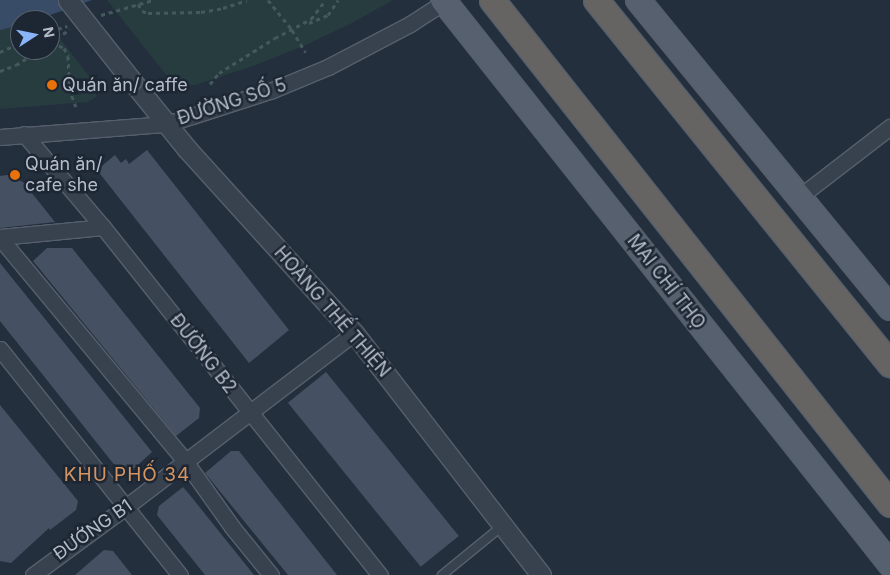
<!DOCTYPE html>
<meta charset="utf-8">
<style>
body{margin:0}
#map{position:relative;width:890px;height:575px;overflow:hidden;background:#242f3e;font-family:Inter,sans-serif}
div>[style]{position:absolute}
[style*='--x']{left:calc(var(--x)*1px);top:calc(var(--y)*1px);width:calc(var(--w)*1px);rotate:calc(var(--a)*1deg)}
.green>*{inset:0;background:#263c3f}
.water>*{inset:0;background:#394c67}
.building>*{inset:0;background:#455162;transform-origin:0 0}
.path>*{height:3px;margin-top:-1.5px;transform-origin:0;background:repeating-linear-gradient(90deg,#44595c 0 4px,transparent 0 8px)}
.roads{filter:drop-shadow(1px 0 #565f6c) drop-shadow(-1px 0 #565f6c) drop-shadow(0 1px #565f6c) drop-shadow(0 -1px #565f6c)}
.service>*{height:8px;margin:-4px;padding:0 4px;transform-origin:4px;border-radius:4px;background:#38414e}
.minor>*{height:15px;margin:-7.5px;padding:0 7.5px;transform-origin:7.5px;border-radius:7.5px;background:#38414e}
.tertiary>*{height:19px;margin:-9.5px;padding:0 9.5px;transform-origin:9.5px;border-radius:9.5px;background:#38414e}
.primary>*{height:24px;margin:-12px;padding:0 12px;transform-origin:12px;border-radius:12px;background:#56606e}
.trunk>*{height:25px;margin:-12.5px;padding:0 12.5px;transform-origin:12.5px;border-radius:12.5px;background:#656462}
.bridges{filter:drop-shadow(1px 0 #565f6c) drop-shadow(-1px 0 #565f6c) drop-shadow(0 1px #565f6c) drop-shadow(0 -1px #565f6c)}
.tertiary-bridge>*{height:19px;margin:-9.5px;padding:0 9.5px;transform-origin:9.5px;border-radius:9.5px;background:#38414e}
.dots>*{width:14px;height:14px;translate:-50% -50%;box-sizing:border-box;border:2px solid #1d2633;border-radius:50%}
span{translate:-50% -50%;white-space:nowrap;text-align:center;line-height:1.15;-webkit-text-stroke:5px #1d2633;paint-order:stroke}
.poi-label{font-size:18px;color:#b4bcc9}
.left{translate:0 -50%;text-align:left}
.street-label{font-size:18px;color:#b4bcc9}
.neighbourhood-label{font-size:19px;color:#d59563;letter-spacing:1px}
.north{position:absolute;left:10px;top:10px;width:50px;height:50px;box-sizing:border-box;background:#1d2633;border:1px solid #59626f;border-radius:50%;rotate:79deg;font-size:14px;font-weight:700;line-height:20px;text-align:center;color:#b4bcc9}
.north::after{content:'';display:block;margin:auto;width:18px;height:22px;background:#8ab4f8;clip-path:polygon(50% 0,100% 100%,50% 72%,0 100%)}
</style>
<div id="map">
<div class="green">
<i style="clip-path:polygon(0 0,29px 0,45px 20px,20px 20px,20px 50px,50px 50px,50px 26px,93px 81px,97px 89px,96px 97px,88px 102px,0 109px)"></i>
<i style="clip-path:polygon(107px 0,393px 0,350px 24px,308px 44px,256px 65px,195px 85px,174px 85px)"></i>
</div>
<div class="water">
<i style="clip-path:polygon(0 0,92px 0,36px 20px,20px 20px,20px 25px,0 30px)"></i>
</div>
<div class="building">
<i style="clip-path:polygon(147px 150px,289px 330px,249px 363px,97px 170px,115px 155px,121px 163px,126px 159px,129px 164px)"></i>
<i style="clip-path:polygon(7px 175px,23px 182px,55px 222px,0 228px,0 176px)"></i>
<i style="clip-path:polygon(47px 248px,72px 248px,200px 408px,199px 418px,176px 436px,33px 261px)"></i>
<i style="clip-path:polygon(0 263px,152px 452px,129px 473px,120px 472px,0 321px)"></i>
<i style="left:326px;top:372px;width:211px;height:49px;rotate:51deg"></i>
<i style="clip-path:polygon(0 405px,78px 501px,76px 510px,50px 530px,49px 528px,11px 563px,0 561px)"></i>
<i style="clip-path:polygon(231px 451px,239px 451px,337px 575px,288px 575px,205px 473px)"></i>
<i style="clip-path:polygon(183px 487px,189px 494px,254px 575px,205px 575px,157px 515px,159px 506px)"></i>
<i style="clip-path:polygon(104px 550px,113px 551px,132px 575px,75px 575px)"></i>
</div>
<div class="path">
<i style="--x:268;--y:0;--w:38;--a:51"></i>
<i style="--x:292;--y:30;--w:26;--a:59"></i>
<i style="--x:138;--y:4;--w:8;--a:60"></i>
<i style="--x:142;--y:11;--w:6;--a:18"></i>
<i style="--x:148;--y:13;--w:53;--a:-1.1"></i>
<i style="--x:201;--y:12;--w:22;--a:-10"></i>
<i style="--x:223;--y:8;--w:25;--a:-18"></i>
<i style="--x:101;--y:15;--w:54;--a:-16.1"></i>
<i style="--x:309;--y:23;--w:21;--a:-23"></i>
<i style="--x:328;--y:15;--w:18;--a:-56"></i>
<i style="--x:50;--y:31;--w:18;--a:-16"></i>
<i style="--x:52;--y:42;--w:13;--a:27"></i>
<i style="--x:64;--y:48;--w:9;--a:63"></i>
<i style="--x:68;--y:56;--w:32;--a:88"></i>
<i style="--x:69;--y:88;--w:20;--a:70"></i>
<i style="--x:50;--y:43;--w:24;--a:-35"></i>
<i style="--x:0;--y:52;--w:22;--a:-24"></i>
<i style="--x:0;--y:71;--w:17;--a:-21"></i>
<i style="--x:16;--y:65;--w:28;--a:-32"></i>
<i style="--x:210;--y:84;--w:14;--a:-51"></i>
<i style="--x:219;--y:73;--w:66;--a:-32"></i>
<i style="--x:275;--y:38;--w:41;--a:-27.8"></i>
<i style="--x:311;--y:19;--w:24;--a:-52"></i>
</div>
<div class="roads">
<div class="service">
<i style="--x:442;--y:575;--w:77;--a:-39.2"></i>
</div>
<div class="minor">
<i style="--x:24;--y:134;--w:122;--a:49.7"></i>
<i style="--x:103;--y:227;--w:445;--a:51.5"></i>
<i style="--x:0;--y:137;--w:167;--a:-4.5"></i>
<i style="--x:166;--y:124;--w:27;--a:-17"></i>
<i style="--x:192;--y:116;--w:82;--a:-17.8"></i>
<i style="--x:270;--y:91;--w:63;--a:-22.5"></i>
<i style="--x:328;--y:67;--w:93;--a:-27.7"></i>
<i style="--x:410;--y:24;--w:40;--a:-32.9"></i>
<i style="--x:799;--y:197;--w:115;--a:-37.6"></i>
<i style="--x:0;--y:237;--w:103;--a:-5.5"></i>
<i style="--x:0;--y:238;--w:290;--a:50.3"></i>
<i style="--x:185;--y:461;--w:81;--a:54.5"></i>
<i style="--x:232;--y:527;--w:62;--a:50.9"></i>
<i style="--x:0;--y:349;--w:289;--a:51.5"></i>
<i style="--x:33;--y:575;--w:117;--a:-36.3"></i>
<i style="--x:127;--y:506;--w:285;--a:-37.3"></i>
</div>
<div class="tertiary">
<i style="--x:132;--y:81;--w:87;--a:51"></i>
<i style="--x:187;--y:149;--w:248;--a:47.8"></i>
<i style="--x:354;--y:333;--w:306;--a:52.3"></i>
</div>
<div class="primary">
<i style="--x:443;--y:0;--w:720;--a:51.6"></i>
<i style="--x:638;--y:0;--w:398;--a:50.7"></i>
</div>
<div class="trunk">
<i style="--x:492;--y:0;--w:642;--a:51.7"></i>
<i style="--x:596;--y:0;--w:468;--a:51.1"></i>
</div>
</div>
<div class="bridges">
<div class="tertiary-bridge">
<i style="--x:68;--y:0;--w:103;--a:51.7"></i>
</div>
</div>
<div class="dots">
<i style="left:52px;top:85px;background:#e8710a"></i>
<i style="left:15px;top:175px;background:#e8710a"></i>
</div>
<div class="poi-label">
<span class="left" style="left:62px;top:85px">Quán ăn/ caffe</span>
<span class="left" style="left:25px;top:175px">Quán ăn/<br>cafe she</span>
</div>
<div class="street-label">
<span style="left:232px;top:102px;rotate:-18deg">ĐƯỜNG SỐ 5</span>
<span style="left:666px;top:282px;rotate:52deg">MAI CHÍ THỌ</span>
<span style="left:332px;top:312px;rotate:49deg">HOÀNG THẾ THIỆN</span>
<span style="left:203px;top:354px;rotate:52deg">ĐƯỜNG B2</span>
<span style="left:93px;top:530px;rotate:-35deg">ĐƯỚNG B1</span>
</div>
<div class="neighbourhood-label">
<span style="left:127px;top:475px">KHU PHỐ 34</span>
</div>
<div class="north">N</div>
</div>
